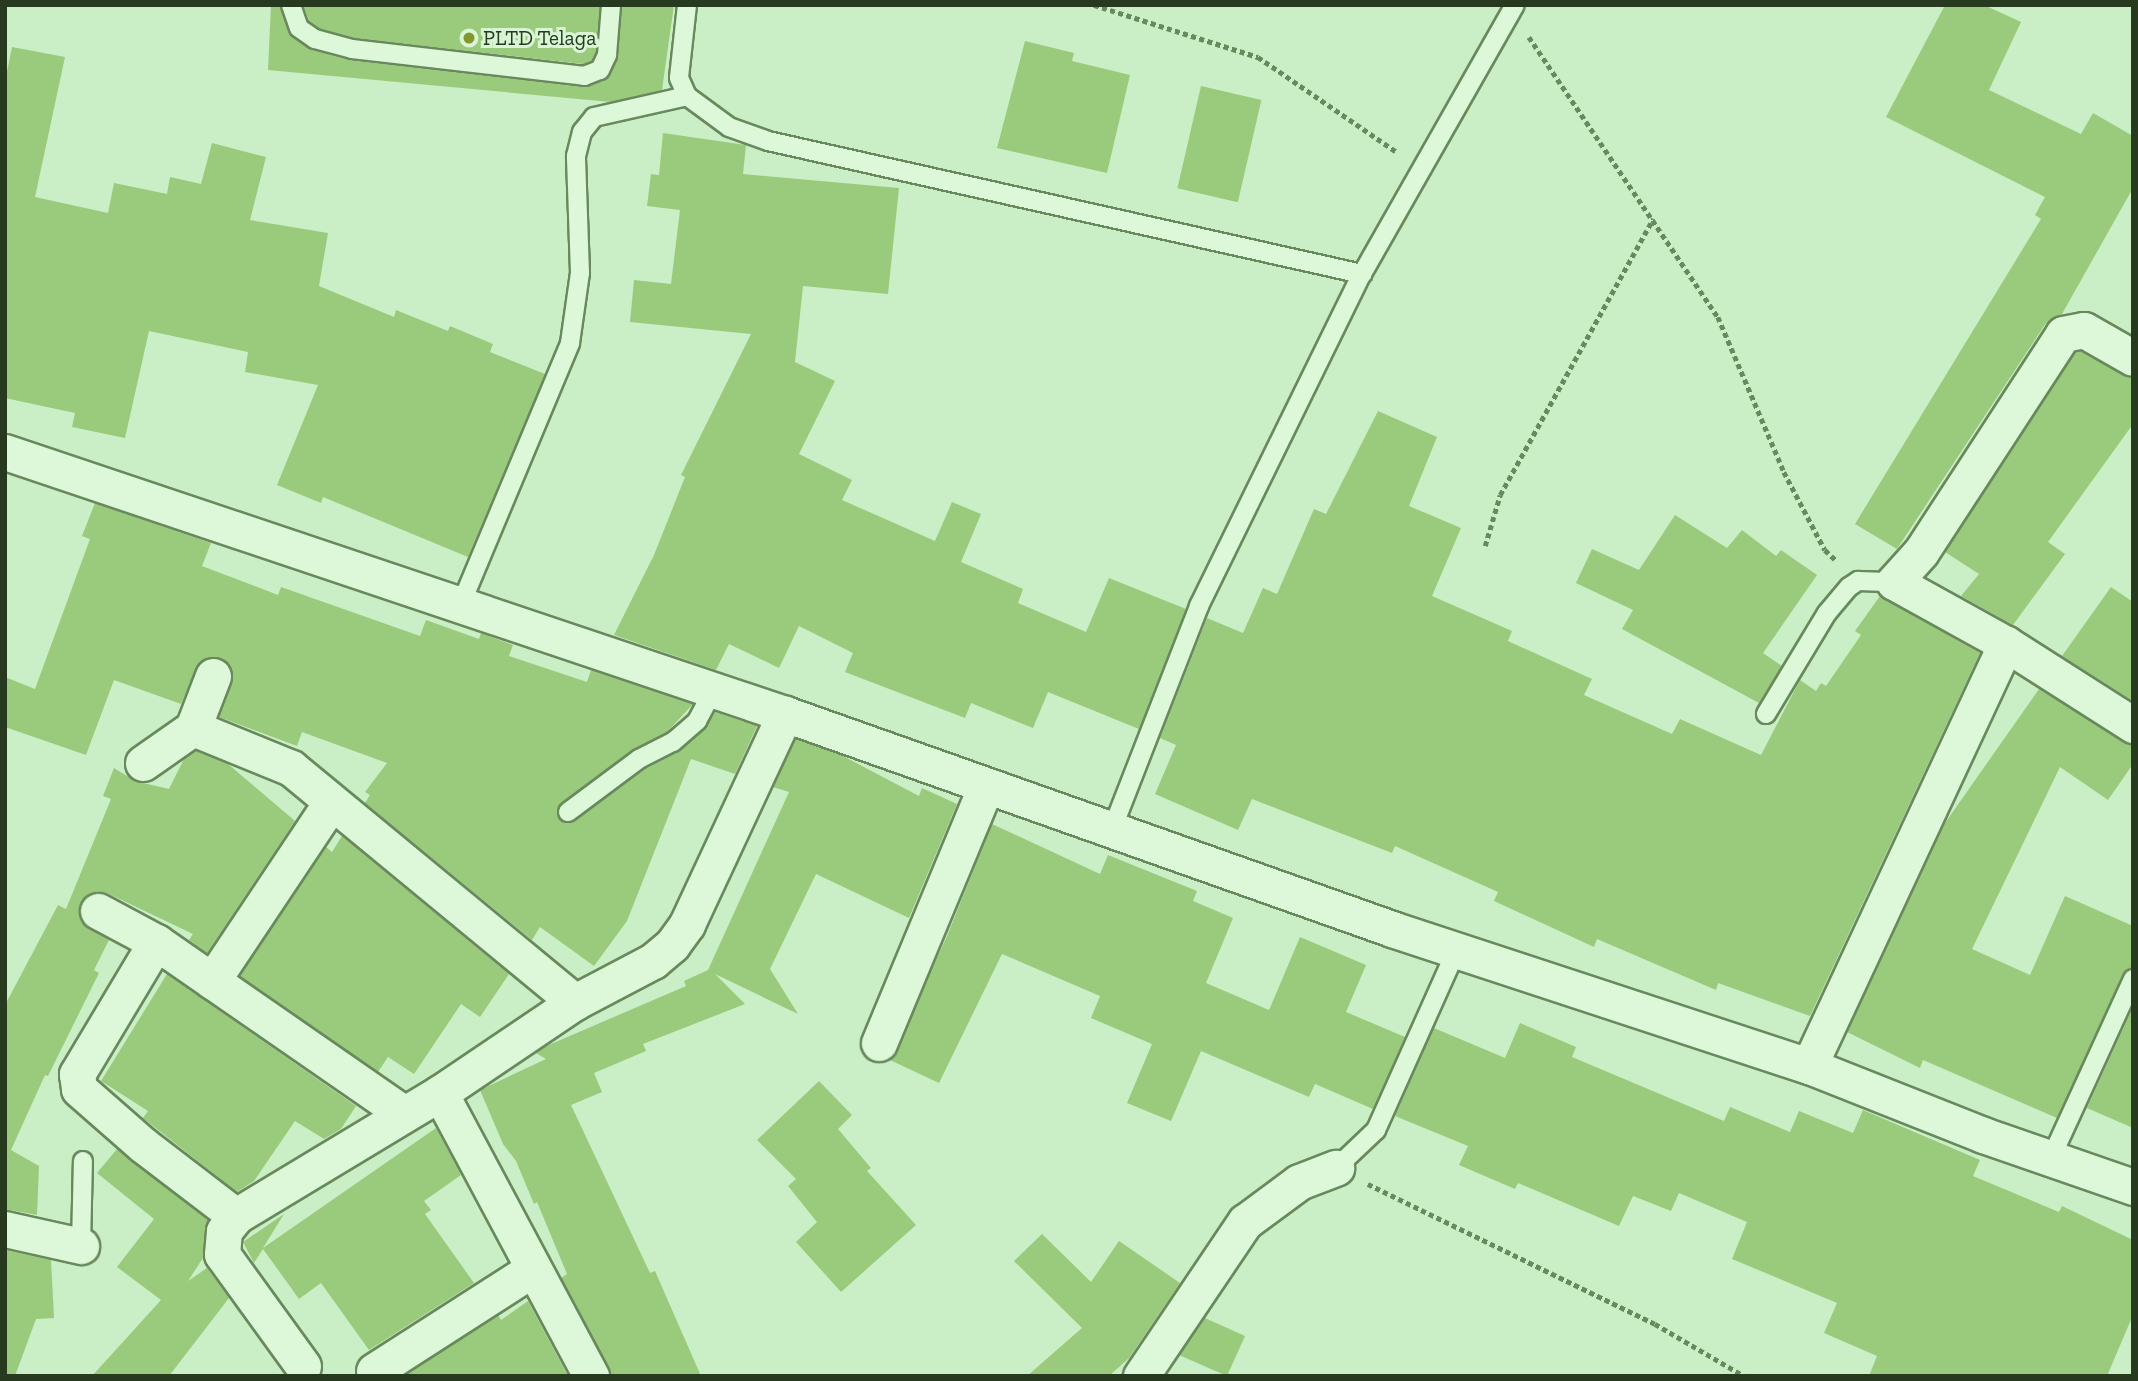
<!DOCTYPE html>
<style>
body{margin:0}
#map{position:relative;width:2138px;height:1381px;overflow:hidden;background:#caeec6;font-family:"Zilla Slab",serif}
div>[style]{position:absolute}
[style*='--x']{left:calc(var(--x)*1px);top:calc(var(--y)*1px);width:calc(var(--w)*1px);rotate:calc(var(--a)*1deg)}
.building>*{inset:0;background:#9acb7c;transform-origin:0 0}
.path>*{height:4.5px;margin-top:-2.25px;transform-origin:0;background:repeating-linear-gradient(90deg,#68895c 0 5px,transparent 0 8.5px)}
.roads{filter:drop-shadow(2px 0 #68895c) drop-shadow(-2px 0 #68895c) drop-shadow(0 2px #68895c) drop-shadow(0 -2px #68895c)}
.service>*{height:18px;margin:-9px;padding:0 9px;transform-origin:9px;border-radius:9px;background:#dcf8d9}
.minor>*{height:35px;margin:-17.5px;padding:0 17.5px;transform-origin:17.5px;border-radius:17.5px;background:#dcf8d9}
.dots>*{width:19px;height:19px;translate:-50% -50%;box-sizing:border-box;border:4px solid #d8f5d5;border-radius:50%}
span{translate:-50% -50%;white-space:nowrap;text-align:center;line-height:1.15;-webkit-text-stroke:6px #d8f5d5;paint-order:stroke}
.poi-label{font-size:21px;color:#27391f}
.left{translate:0 -50%;text-align:left}
.frame{position:absolute;inset:0;border:7px solid #27391f;pointer-events:none}
</style>
<div id="map">
<div class="building">
<i style="clip-path:polygon(271px 5px,280px 5px,293px 37px,312px 50px,349px 60px,583px 87px,610px 75px,618px 56px,622px 5px,674px 5px,662px 90px,611px 102px,268px 70px)"></i>
<i style="clip-path:polygon(303px 5px,600px 5px,596px 52px,592px 61px,583px 64px,354px 38px,320px 29px,309px 21px)"></i>
<i style="clip-path:polygon(1945px 5px,1984px 5px,2021px 22px,1989px 90px,2081px 134px,2093px 113px,2133px 136px,2133px 188px,2062px 314px,2046px 323px,1897px 549px,1855px 524px,2041px 219px,2035px 215px,2045px 197px,1886px 117px)"></i>
<i style="clip-path:polygon(1025px 41px,1074px 53px,1072px 61px,1130px 75px,1107px 173px,997px 148px)"></i>
<i style="clip-path:polygon(12px 47px,65px 57px,35px 197px,108px 213px,114px 183px,167px 194px,170px 177px,201px 184px,212px 143px,266px 157px,250px 220px,328px 233px,319px 286px,394px 317px,396px 310px,448px 331px,450px 326px,493px 344px,490px 352px,545px 374px,468px 557px,323px 497px,321px 503px,277px 485px,318px 385px,245px 372px,248px 352px,149px 331px,125px 438px,72px 427px,75px 413px,5px 398px,5px 81px)"></i>
<i style="left:1201px;top:86px;width:62px;height:105px;rotate:13deg"></i>
<i style="clip-path:polygon(663px 133px,746px 145px,743px 174px,899px 188px,888px 294px,803px 286px,795px 362px,835px 381px,799px 454px,852px 480px,842px 500px,935px 541px,952px 502px,981px 514px,961px 562px,1023px 589px,1018px 603px,1086px 632px,1109px 578px,1186px 609px,1139px 729px,1048px 692px,1033px 728px,971px 703px,965px 718px,845px 672px,853px 653px,799px 626px,779px 668px,729px 644px,716px 670px,614px 635px,654px 555px,685px 477px,681px 475px,751px 334px,630px 322px,634px 280px,671px 284px,680px 210px,647px 206px,651px 174px,659px 175px)"></i>
<i style="clip-path:polygon(2080px 351px,2133px 378px,2133px 424px,2048px 542px,2065px 554px,2013px 625px,1961px 596px,1979px 574px,1945px 552px,2075px 352px)"></i>
<i style="clip-path:polygon(1378px 411px,1437px 437px,1409px 506px,1461px 528px,1432px 596px,1512px 631px,1508px 641px,1592px 679px,1584px 695px,1672px 734px,1680px 719px,1761px 755px,1800px 680px,1816px 691px,1821px 683px,1826px 686px,1861px 635px,1855px 631px,1880px 596px,1980px 653px,1810px 1016px,1718px 983px,1716px 990px,1597px 939px,1594px 947px,1494px 901px,1498px 892px,1395px 846px,1392px 853px,1252px 799px,1238px 830px,1155px 794px,1176px 745px,1160px 738px,1207px 618px,1243px 633px,1263px 588px,1277px 594px,1314px 509px,1326px 514px)"></i>
<i style="clip-path:polygon(95px 503px,211px 543px,202px 566px,278px 595px,281px 587px,420px 636px,426px 620px,479px 639px,481px 633px,513px 645px,509px 656px,587px 682px,591px 670px,693px 704px,667px 732px,632px 750px,561px 803px,557px 814px,564px 823px,575px 821px,645px 769px,680px 751px,705px 729px,715px 712px,757px 726px,735px 774px,691px 759px,627px 921px,594px 966px,540px 927px,532px 940px,365px 803px,370px 795px,365px 792px,387px 763px,302px 732px,297px 746px,219px 717px,233px 674px,221px 658px,200px 661px,181px 704px,114px 680px,86px 755px,5px 727px,5px 677px,35px 689px,90px 539px,82px 536px)"></i>
<i style="clip-path:polygon(1675px 515px,1727px 548px,1742px 530px,1776px 556px,1781px 550px,1817px 575px,1763px 653px,1782px 666px,1759px 703px,1622px 629px,1633px 610px,1576px 583px,1592px 549px,1639px 570px)"></i>
<i style="clip-path:polygon(2111px 587px,2133px 602px,2133px 701px,2062px 656px)"></i>
<i style="clip-path:polygon(2039px 689px,2133px 745px,2133px 764px,2108px 800px,2060px 767px,1972px 949px,2030px 975px,2065px 896px,2133px 926px,2133px 968px,2123px 974px,2057px 1118px,1923px 1060px,1920px 1068px,1847px 1032px,1945px 823px)"></i>
<i style="clip-path:polygon(796px 739px,843px 756px,919px 796px,922px 788px,957px 804px,909px 918px,816px 874px,770px 969px,798px 1014px,715px 974px,745px 1004px,643px 1044px,646px 1051px,594px 1073px,602px 1092px,571px 1105px,650px 1273px,655px 1271px,701px 1376px,611px 1376px,561px 1278px,567px 1274px,537px 1202px,534px 1204px,516px 1161px,503px 1144px,480px 1090px,546px 1059px,536px 1053px,544px 1047px,686px 986px,684px 981px,708px 970px,789px 792px,773px 787px)"></i>
<i style="clip-path:polygon(196px 751px,228px 764px,295px 821px,207px 953px,189px 940px,193px 934px,107px 893px,97px 891px,81px 901px,81px 922px,109px 940px,94px 970px,99px 973px,48px 1076px,45px 1075px,11px 1150px,39px 1166px,37px 1215px,5px 1209px,5px 1005px,58px 905px,66px 909px,111px 799px,103px 796px,114px 768px,135px 781px,169px 789px,184px 759px)"></i>
<i style="clip-path:polygon(992px 824px,1100px 874px,1108px 855px,1197px 891px,1193px 901px,1233px 918px,1206px 983px,1269px 1010px,1300px 937px,1366px 965px,1346px 1012px,1405px 1037px,1373px 1109px,1315px 1084px,1309px 1097px,1201px 1051px,1171px 1121px,1127px 1103px,1152px 1044px,1091px 1018px,1100px 996px,1002px 954px,939px 1083px,890px 1060px,947px 936px)"></i>
<i style="clip-path:polygon(342px 836px,509px 974px,480px 1017px,461px 1004px,414px 1074px,388px 1057px,378px 1072px,240px 976px,326px 847px,332px 852px)"></i>
<i style="clip-path:polygon(167px 974px,356px 1106px,341px 1129px,324px 1139px,295px 1121px,254px 1181px,237px 1192px,143px 1118px,148px 1111px,101px 1081px)"></i>
<i style="clip-path:polygon(2133px 1007px,2133px 1128px,2087px 1108px)"></i>
<i style="clip-path:polygon(1520px 1023px,1576px 1047px,1572px 1057px,1724px 1121px,1730px 1107px,1790px 1132px,1799px 1111px,1853px 1133px,1863px 1110px,1980px 1160px,1973px 1176px,2059px 1212px,2062px 1206px,2133px 1240px,2133px 1315px,2107px 1376px,1869px 1376px,1877px 1356px,1824px 1333px,1837px 1303px,1732px 1259px,1747px 1222px,1679px 1193px,1671px 1211px,1633px 1196px,1619px 1226px,1518px 1183px,1515px 1189px,1459px 1165px,1468px 1146px,1395px 1116px,1434px 1028px,1505px 1058px)"></i>
<i style="clip-path:polygon(819px 1081px,852px 1115px,838px 1129px,871px 1168px,867px 1171px,916px 1225px,841px 1292px,796px 1242px,817px 1222px,788px 1186px,796px 1179px,757px 1140px)"></i>
<i style="clip-path:polygon(436px 1128px,461px 1175px,424px 1201px,431px 1210px,425px 1214px,474px 1283px,369px 1350px,321px 1283px,299px 1299px,263px 1249px,254px 1263px,243px 1242px,284px 1214px,263px 1248px)"></i>
<i style="clip-path:polygon(117px 1149px,208px 1220px,203px 1258px,188px 1281px,207px 1268px,229px 1298px,169px 1376px,92px 1376px,161px 1300px,117px 1267px,154px 1219px,97px 1173px)"></i>
<i style="clip-path:polygon(1042px 1234px,1091px 1282px,1119px 1241px,1180px 1283px,1129px 1358px,1109px 1376px,1027px 1376px,1082px 1328px,1014px 1261px)"></i>
<i style="clip-path:polygon(5px 1250px,51px 1260px,54px 1318px,36px 1319px,15px 1376px,5px 1376px)"></i>
<i style="clip-path:polygon(528px 1301px,568px 1376px,404px 1376px,498px 1315px,501px 1320px)"></i>
<i style="clip-path:polygon(1205px 1318px,1245px 1336px,1227px 1376px,1179px 1355px)"></i>
</div>
<div class="path">
<i style="--x:1094;--y:5;--w:172;--a:17.6"></i>
<i style="--x:1258;--y:57;--w:168;--a:34.4"></i>
<i style="--x:1529;--y:37;--w:338;--a:56"></i>
<i style="--x:1718;--y:317;--w:168;--a:66.9"></i>
<i style="--x:1784;--y:472;--w:88;--a:62.3"></i>
<i style="--x:1825;--y:550;--w:16;--a:43"></i>
<i style="--x:1485;--y:546;--w:53;--a:-73.6"></i>
<i style="--x:1500;--y:495;--w:316;--a:-61"></i>
<i style="--x:1368;--y:1184;--w:319;--a:26"></i>
<i style="--x:1655;--y:1324;--w:103;--a:30.3"></i>
</div>
<div class="roads">
<div class="service">
<i style="--x:291;--y:5;--w:24;--a:71"></i>
<i style="--x:299;--y:28;--w:19;--a:35"></i>
<i style="--x:315;--y:39;--w:38;--a:15"></i>
<i style="--x:352;--y:49;--w:234;--a:6.6"></i>
<i style="--x:584;--y:76;--w:17;--a:-21"></i>
<i style="--x:600;--y:70;--w:17;--a:-65"></i>
<i style="--x:607;--y:55;--w:50;--a:-85.4"></i>
<i style="--x:687;--y:5;--w:73;--a:96.3"></i>
<i style="--x:679;--y:78;--w:20;--a:66"></i>
<i style="--x:687;--y:96;--w:52;--a:36.4"></i>
<i style="--x:729;--y:127;--w:41;--a:19.7"></i>
<i style="--x:768;--y:141;--w:609;--a:12.62"></i>
<i style="--x:1362;--y:274;--w:309;--a:-60.4"></i>
<i style="--x:461;--y:604;--w:283;--a:-67.3"></i>
<i style="--x:570;--y:343;--w:71;--a:-81.9"></i>
<i style="--x:580;--y:273;--w:117;--a:-92"></i>
<i style="--x:576;--y:156;--w:25;--a:-76"></i>
<i style="--x:582;--y:132;--w:19;--a:-51"></i>
<i style="--x:594;--y:117;--w:95;--a:-12.7"></i>
<i style="--x:1766;--y:714;--w:118;--a:-58.9"></i>
<i style="--x:1827;--y:613;--w:34;--a:-50"></i>
<i style="--x:1849;--y:587;--w:11;--a:-34"></i>
<i style="--x:1858;--y:581;--w:36;--a:2"></i>
<i style="--x:568;--y:812;--w:89;--a:-36.7"></i>
<i style="--x:639;--y:759;--w:38;--a:-27"></i>
<i style="--x:673;--y:742;--w:32;--a:-41"></i>
<i style="--x:697;--y:721;--w:36;--a:-62"></i>
<i style="--x:1111;--y:832;--w:243;--a:-68.7"></i>
<i style="--x:1199;--y:606;--w:370;--a:-63.9"></i>
<i style="--x:2051;--y:1158;--w:197;--a:-65.4"></i>
<i style="--x:1336;--y:1168;--w:55;--a:-43.5"></i>
<i style="--x:1376;--y:1130;--w:198;--a:-65.9"></i>
<i style="--x:81;--y:1246;--w:85;--a:-88.7"></i>
</div>
<div class="minor">
<i style="--x:5;--y:452;--w:823;--a:18.57"></i>
<i style="--x:785;--y:714;--w:644;--a:19.5"></i>
<i style="--x:1392;--y:929;--w:439;--a:18.2"></i>
<i style="--x:1809;--y:1066;--w:187;--a:21.6"></i>
<i style="--x:1983;--y:1135;--w:159;--a:19.1"></i>
<i style="--x:2006;--y:644;--w:151;--a:32.5"></i>
<i style="--x:213;--y:676;--w:56;--a:111"></i>
<i style="--x:193;--y:728;--w:106;--a:22.2"></i>
<i style="--x:291;--y:768;--w:368;--a:39.5"></i>
<i style="--x:143;--y:763;--w:61;--a:-35"></i>
<i style="--x:98;--y:911;--w:66;--a:28.1"></i>
<i style="--x:156;--y:942;--w:302;--a:34.7"></i>
<i style="--x:156;--y:942;--w:154;--a:120.9"></i>
<i style="--x:77;--y:1074;--w:15;--a:82"></i>
<i style="--x:79;--y:1089;--w:85;--a:41.2"></i>
<i style="--x:143;--y:1145;--w:117;--a:37.4"></i>
<i style="--x:212;--y:981;--w:213;--a:-56.3"></i>
<i style="--x:879;--y:1043;--w:276;--a:-67.4"></i>
<i style="--x:1809;--y:1066;--w:466;--a:-65"></i>
<i style="--x:2006;--y:644;--w:128;--a:-151"></i>
<i style="--x:1894;--y:582;--w:40;--a:-48"></i>
<i style="--x:1921;--y:552;--w:260;--a:-56.9"></i>
<i style="--x:2063;--y:334;--w:21;--a:-11"></i>
<i style="--x:2084;--y:330;--w:56;--a:29.7"></i>
<i style="--x:440;--y:1093;--w:321;--a:61.9"></i>
<i style="--x:5;--y:1229;--w:78;--a:12.6"></i>
<i style="--x:303;--y:1366;--w:138;--a:-125.9"></i>
<i style="--x:222;--y:1254;--w:23;--a:-85"></i>
<i style="--x:224;--y:1231;--w:19;--a:-51"></i>
<i style="--x:236;--y:1216;--w:238;--a:-31.1"></i>
<i style="--x:440;--y:1093;--w:163;--a:-34"></i>
<i style="--x:575;--y:1002;--w:88;--a:-27.7"></i>
<i style="--x:653;--y:961;--w:25;--a:-40"></i>
<i style="--x:672;--y:945;--w:26;--a:-54"></i>
<i style="--x:687;--y:924;--w:232;--a:-65"></i>
<i style="--x:374;--y:1371;--w:189;--a:-32.7"></i>
<i style="--x:1141;--y:1376;--w:186;--a:-56"></i>
<i style="--x:1245;--y:1222;--w:67;--a:-36.5"></i>
<i style="--x:1299;--y:1182;--w:40;--a:-21"></i>
</div>
</div>
<div class="dots">
<i style="left:469px;top:38px;background:#82972d"></i>
</div>
<div class="poi-label">
<span class="left" style="left:483px;top:38px">PLTD Telaga</span>
</div>
<div class="frame"></div>
</div>
